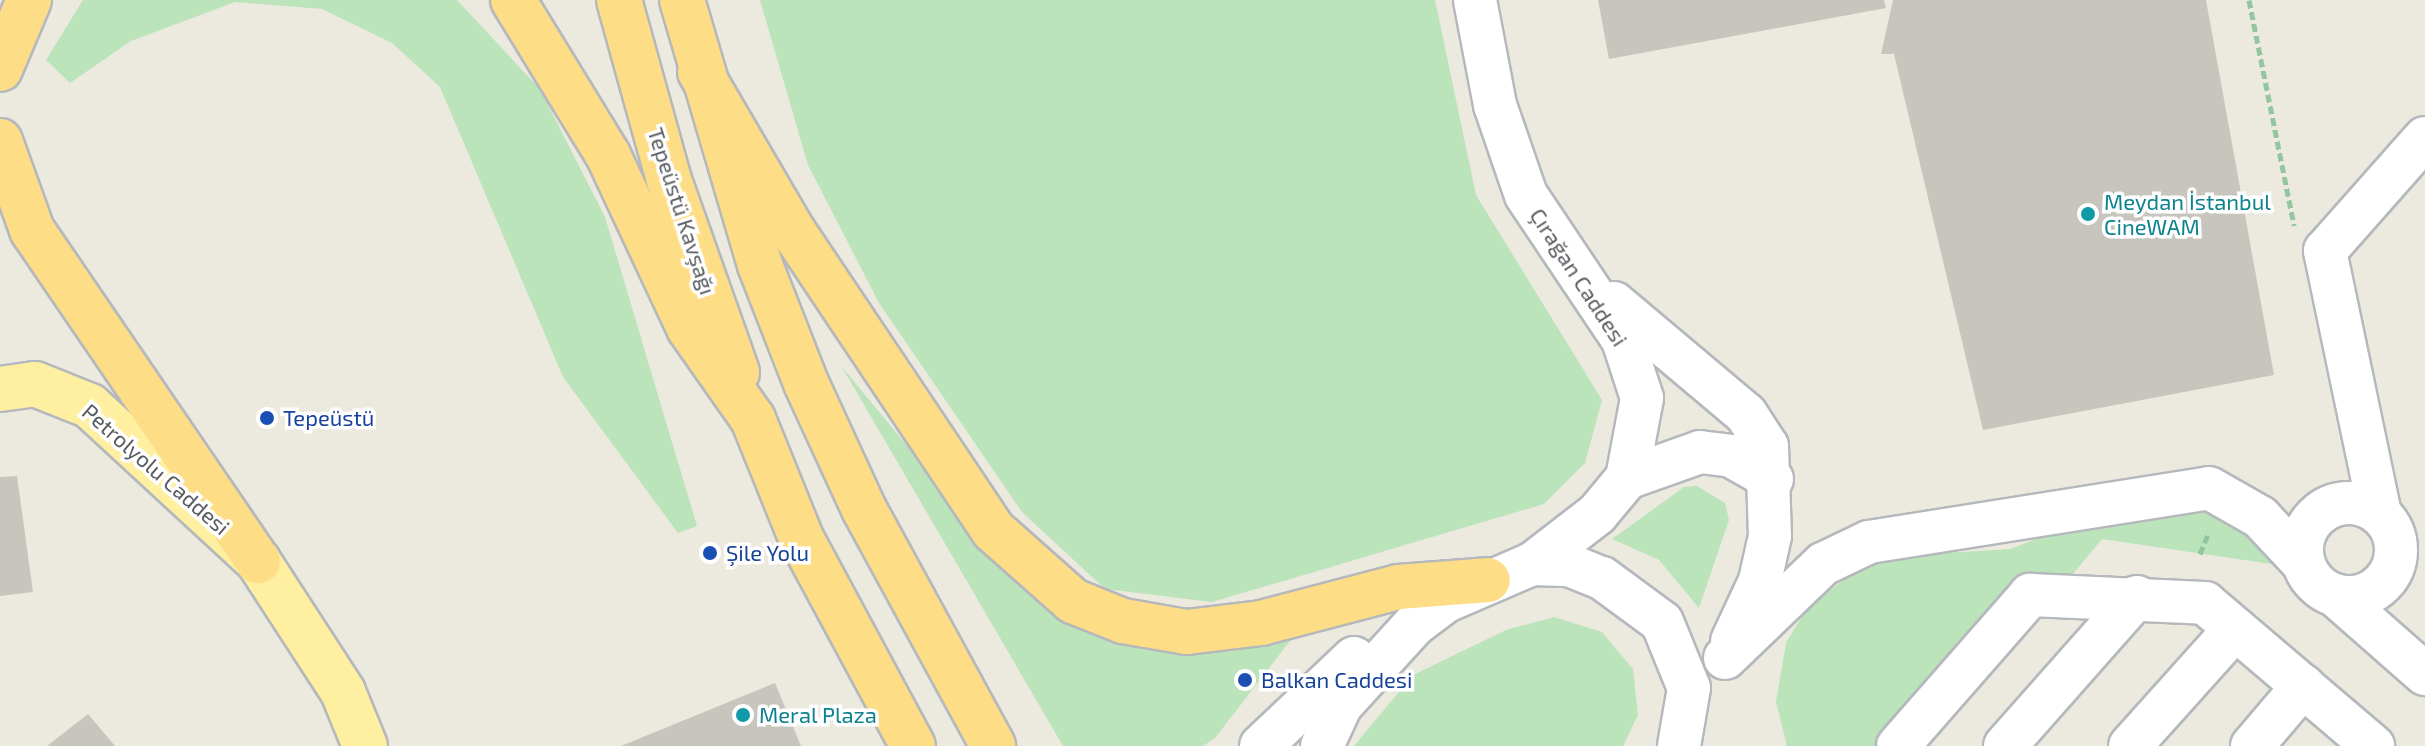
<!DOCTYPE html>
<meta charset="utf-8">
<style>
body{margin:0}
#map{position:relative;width:2425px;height:746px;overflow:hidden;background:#ece9df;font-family:"Exo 2",sans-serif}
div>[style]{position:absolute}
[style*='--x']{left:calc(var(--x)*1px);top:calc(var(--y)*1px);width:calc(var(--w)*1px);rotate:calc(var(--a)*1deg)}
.green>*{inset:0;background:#bbe4bb}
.building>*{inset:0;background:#c8c5be}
.path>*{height:5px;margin-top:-2.5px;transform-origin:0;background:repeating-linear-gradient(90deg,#94c5a1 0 8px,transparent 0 12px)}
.roads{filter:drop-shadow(2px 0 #b5b8bc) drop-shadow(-2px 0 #b5b8bc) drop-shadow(0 2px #b5b8bc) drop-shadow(0 -2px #b5b8bc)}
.minor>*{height:42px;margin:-21px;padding:0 21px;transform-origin:21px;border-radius:21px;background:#fff}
.minor>.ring{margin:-21px;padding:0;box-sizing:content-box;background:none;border:42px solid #fff;border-radius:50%}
.major>*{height:44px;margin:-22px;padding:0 22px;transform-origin:22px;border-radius:22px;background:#ffefa1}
.highway>*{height:44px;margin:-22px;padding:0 22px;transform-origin:22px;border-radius:22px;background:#fddd85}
.dots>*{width:22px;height:22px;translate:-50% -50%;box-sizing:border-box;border:4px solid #fff;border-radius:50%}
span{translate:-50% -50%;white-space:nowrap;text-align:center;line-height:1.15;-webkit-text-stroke:7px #fff;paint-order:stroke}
.culture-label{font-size:22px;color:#0d838f}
.left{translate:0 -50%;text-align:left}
.street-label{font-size:22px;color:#585c60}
.transit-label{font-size:22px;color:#164399}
</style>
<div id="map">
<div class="green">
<i style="clip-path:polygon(83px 0,457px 0,540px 89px,605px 217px,697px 526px,678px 533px,563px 377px,440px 87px,392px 43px,322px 9px,235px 2px,131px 41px,70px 83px,46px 60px)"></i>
<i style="clip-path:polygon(760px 0,1435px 0,1476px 195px,1602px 400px,1585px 463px,1544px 504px,1212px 602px,1105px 589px,1022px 512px,879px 303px,808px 165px)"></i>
<i style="clip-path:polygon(842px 367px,999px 557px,1099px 629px,1293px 637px,1215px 738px,1203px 746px,1063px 746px)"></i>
<i style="clip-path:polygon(1697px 486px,1725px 503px,1729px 520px,1699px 608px,1659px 560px,1612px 539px,1684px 487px)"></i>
<i style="clip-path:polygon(2229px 487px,2425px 650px,2425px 693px,2278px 565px,2102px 539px,1929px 746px,1787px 746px,1776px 702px,1786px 643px,1807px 608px,1859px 568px,1895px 556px,2011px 549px,2062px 528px)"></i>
<i style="clip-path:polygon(1554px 617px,1602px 632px,1633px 669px,1638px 715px,1623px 746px,1354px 746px,1413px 675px,1506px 630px)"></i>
</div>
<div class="building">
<i style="clip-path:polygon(1598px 0,1884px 0,1886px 8px,1609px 59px)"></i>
<i style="clip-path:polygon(1893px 0,2206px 0,2274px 375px,1983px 430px,1894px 54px,1881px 54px)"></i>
<i style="clip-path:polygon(17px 476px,33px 592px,0 596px,0 477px)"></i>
<i style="clip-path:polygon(775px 683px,801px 746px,621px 746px)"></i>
<i style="clip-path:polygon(88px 714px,115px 746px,47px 746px)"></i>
</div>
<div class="path">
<i style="--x:2249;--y:0;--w:230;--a:78.7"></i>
<i style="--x:2200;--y:554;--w:24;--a:-68"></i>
</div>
<div class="roads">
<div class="minor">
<i style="--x:1475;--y:0;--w:107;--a:79.2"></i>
<i style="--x:1495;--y:105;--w:95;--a:71"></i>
<i style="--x:1526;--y:195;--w:174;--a:56.2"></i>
<i style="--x:1623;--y:340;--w:61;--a:71.9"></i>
<i style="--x:1642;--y:398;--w:81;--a:100.6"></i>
<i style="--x:1627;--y:478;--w:47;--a:129.8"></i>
<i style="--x:1597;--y:514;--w:82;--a:142.4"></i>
<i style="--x:1614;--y:303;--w:172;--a:40.1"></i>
<i style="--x:1746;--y:414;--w:38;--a:57"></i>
<i style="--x:1767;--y:446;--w:90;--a:88.1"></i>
<i style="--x:1770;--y:536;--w:46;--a:102.5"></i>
<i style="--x:1760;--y:581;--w:66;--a:115"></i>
<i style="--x:1627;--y:478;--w:77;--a:-19.6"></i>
<i style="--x:1700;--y:452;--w:31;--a:7"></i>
<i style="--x:1731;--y:456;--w:47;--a:29.3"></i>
<i class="ring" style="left:2302px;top:503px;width:52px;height:52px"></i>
<i style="--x:2380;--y:514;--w:269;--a:-101.8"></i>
<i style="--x:2325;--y:251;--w:151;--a:-48.5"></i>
<i style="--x:2335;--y:595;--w:120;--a:41.3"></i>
<i style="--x:1725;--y:658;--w:136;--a:-43.8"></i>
<i style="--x:1823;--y:564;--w:51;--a:-25.6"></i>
<i style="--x:1869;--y:542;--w:344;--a:-9"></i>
<i style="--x:2209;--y:488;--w:59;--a:29.6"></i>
<i style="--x:2260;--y:517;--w:64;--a:46.9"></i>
<i style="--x:1261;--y:746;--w:128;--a:-43.4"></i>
<i style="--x:1322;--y:746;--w:45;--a:-65.1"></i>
<i style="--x:1341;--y:705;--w:108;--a:-47.6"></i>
<i style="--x:1414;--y:625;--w:38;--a:-37"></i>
<i style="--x:1444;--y:602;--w:96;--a:-23.4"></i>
<i style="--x:1532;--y:564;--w:37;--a:2"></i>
<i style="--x:1569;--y:565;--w:35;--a:22"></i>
<i style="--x:1602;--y:578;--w:74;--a:36.3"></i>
<i style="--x:1662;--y:622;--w:71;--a:67.8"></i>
<i style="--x:1689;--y:688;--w:59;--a:99.8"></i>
<i style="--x:1898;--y:746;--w:201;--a:-48.8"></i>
<i style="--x:2030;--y:595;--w:175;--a:2.6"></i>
<i style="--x:2205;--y:603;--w:221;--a:40.4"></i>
<i style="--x:2005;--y:746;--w:199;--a:-48.5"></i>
<i style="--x:2130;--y:746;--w:157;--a:-48.1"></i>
<i style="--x:2252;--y:746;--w:79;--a:-49.6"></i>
</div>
<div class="major">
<i style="--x:0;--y:389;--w:35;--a:-8"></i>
<i style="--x:35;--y:384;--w:59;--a:21.8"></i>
<i style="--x:90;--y:406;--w:229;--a:42.7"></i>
<i style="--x:258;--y:561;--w:156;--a:57"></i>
<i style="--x:343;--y:692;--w:58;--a:67.8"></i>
</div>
<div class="highway">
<i style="--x:513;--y:0;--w:182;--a:58.5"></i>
<i style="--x:608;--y:155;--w:191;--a:64.9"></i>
<i style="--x:689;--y:328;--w:111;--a:54.9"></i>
<i style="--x:753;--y:419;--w:131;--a:68"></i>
<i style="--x:802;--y:540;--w:234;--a:61.7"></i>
<i style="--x:619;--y:0;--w:187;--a:74.5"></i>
<i style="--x:669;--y:180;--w:204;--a:70.5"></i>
<i style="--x:682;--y:0;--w:276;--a:73.6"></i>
<i style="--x:760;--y:265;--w:127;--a:68.7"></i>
<i style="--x:806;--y:383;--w:139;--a:65.3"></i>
<i style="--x:864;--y:509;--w:270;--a:61.4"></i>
<i style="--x:0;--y:69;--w:75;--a:-67.2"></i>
<i style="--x:700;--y:72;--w:184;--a:59.7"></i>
<i style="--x:793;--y:231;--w:360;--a:56.2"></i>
<i style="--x:993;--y:530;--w:107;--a:41.6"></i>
<i style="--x:1073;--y:601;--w:54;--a:21.8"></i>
<i style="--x:1123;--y:621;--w:65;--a:9.8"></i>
<i style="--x:1187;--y:632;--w:75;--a:-6.9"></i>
<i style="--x:1261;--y:623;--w:142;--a:-14.7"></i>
<i style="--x:1398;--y:587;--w:90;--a:-4.4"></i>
<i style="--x:0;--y:141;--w:95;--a:70.2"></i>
<i style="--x:32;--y:230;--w:401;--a:55.7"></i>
</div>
</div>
<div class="dots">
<i style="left:2088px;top:214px;background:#0f9aa8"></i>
<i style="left:267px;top:418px;background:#1a4fb4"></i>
<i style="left:710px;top:553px;background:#1a4fb4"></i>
<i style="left:1245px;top:680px;background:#1a4fb4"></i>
<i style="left:743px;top:715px;background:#0f9aa8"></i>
</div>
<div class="culture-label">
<span class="left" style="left:2104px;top:214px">Meydan İstanbul<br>CineWAM</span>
<span class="left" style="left:759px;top:715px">Meral Plaza</span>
</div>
<div class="street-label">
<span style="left:682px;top:211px;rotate:72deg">Tepeüstü Kavşağı</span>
<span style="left:1579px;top:277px;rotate:57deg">Çırağan Caddesi</span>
<span style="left:156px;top:469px;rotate:41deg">Petrolyolu Caddesi</span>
</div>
<div class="transit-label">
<span class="left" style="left:283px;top:418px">Tepeüstü</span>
<span class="left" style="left:726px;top:553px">Şile Yolu</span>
<span class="left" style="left:1261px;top:680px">Balkan Caddesi</span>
</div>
</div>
